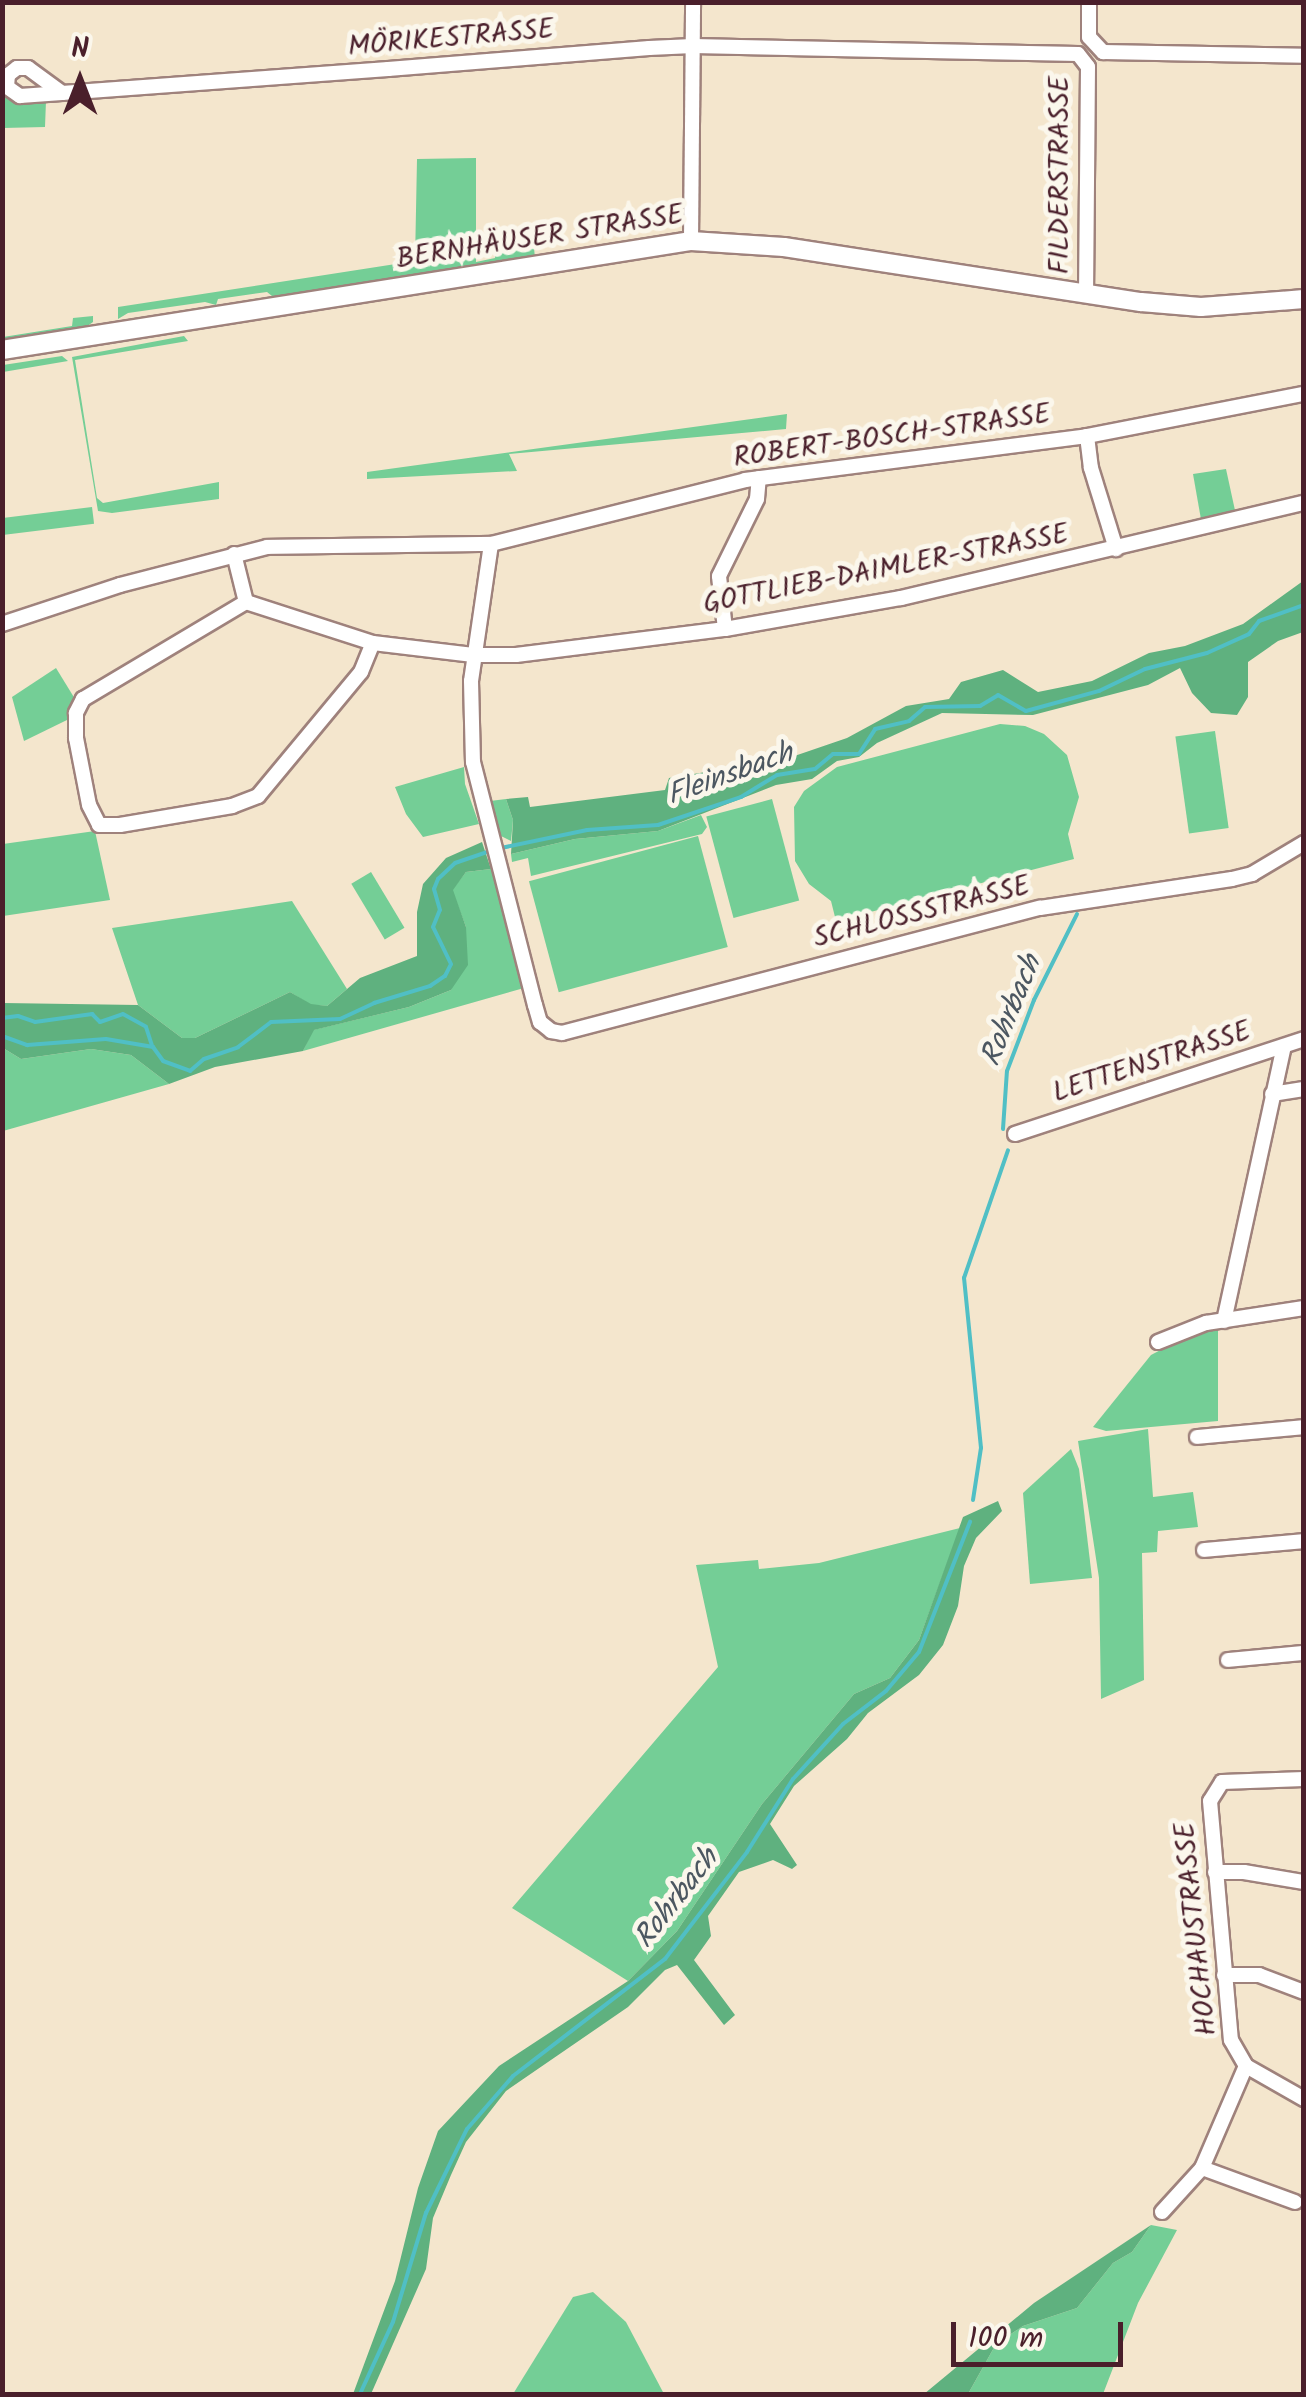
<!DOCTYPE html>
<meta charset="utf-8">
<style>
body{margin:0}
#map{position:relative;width:1306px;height:2397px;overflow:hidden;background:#f4e6cd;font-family:Kalam,sans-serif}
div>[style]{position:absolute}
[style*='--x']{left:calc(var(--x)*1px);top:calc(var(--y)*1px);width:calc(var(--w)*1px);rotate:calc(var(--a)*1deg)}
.green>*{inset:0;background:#74ce96;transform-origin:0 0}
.forest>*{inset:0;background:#5fb17f}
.stream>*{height:4px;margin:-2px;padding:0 2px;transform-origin:2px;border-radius:2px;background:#50bfc5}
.roads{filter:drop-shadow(2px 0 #9f827c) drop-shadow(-2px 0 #9f827c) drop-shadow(0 2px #9f827c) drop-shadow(0 -2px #9f827c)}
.minor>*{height:14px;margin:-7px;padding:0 7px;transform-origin:7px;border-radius:7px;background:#fff}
.tertiary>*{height:18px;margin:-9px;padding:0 9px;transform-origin:9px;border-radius:9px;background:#fff}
span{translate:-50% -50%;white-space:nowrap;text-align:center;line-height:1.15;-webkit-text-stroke:10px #fbf7ec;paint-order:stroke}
.street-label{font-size:28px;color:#4a1f2b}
.water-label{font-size:30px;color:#4c5761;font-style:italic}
.frame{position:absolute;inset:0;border:5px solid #4a1f2b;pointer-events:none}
.north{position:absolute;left:30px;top:30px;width:100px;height:100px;-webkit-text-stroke:8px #fbf7ec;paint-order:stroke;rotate:0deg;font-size:28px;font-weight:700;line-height:40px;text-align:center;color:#4a1f2b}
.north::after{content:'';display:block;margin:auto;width:35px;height:45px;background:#4a1f2b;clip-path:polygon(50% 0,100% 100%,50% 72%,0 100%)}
.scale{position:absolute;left:951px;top:2322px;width:172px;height:45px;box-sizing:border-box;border:5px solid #4a1f2b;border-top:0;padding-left:12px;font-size:30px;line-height:35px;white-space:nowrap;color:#4a1f2b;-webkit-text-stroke:8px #fbf7ec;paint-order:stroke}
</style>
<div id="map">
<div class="green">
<i style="clip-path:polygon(3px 94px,17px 104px,46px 101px,45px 127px,3px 128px)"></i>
<i style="clip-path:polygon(476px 158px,476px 262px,495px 258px,495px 246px,534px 248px,535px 258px,297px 296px,272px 296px,267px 292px,218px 299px,216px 305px,205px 302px,128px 313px,118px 319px,118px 307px,415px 261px,417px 159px)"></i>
<i style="clip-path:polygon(93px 316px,93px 322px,83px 329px,3px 342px,3px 337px,72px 326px,73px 318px)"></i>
<i style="clip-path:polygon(184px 336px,188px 341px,75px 360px,97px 498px,103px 503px,219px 482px,219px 499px,112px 513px,98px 511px,72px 357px)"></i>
<i style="clip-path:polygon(62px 356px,68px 361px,3px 372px,3px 365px)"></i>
<i style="clip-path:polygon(787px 414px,786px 429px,509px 454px,517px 471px,367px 479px,367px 472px)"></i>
<i style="clip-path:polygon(1226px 469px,1236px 515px,1202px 525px,1193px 474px)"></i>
<i style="left:92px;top:507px;width:17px;height:90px;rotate:83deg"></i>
<i style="clip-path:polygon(56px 668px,75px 699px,67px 720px,24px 741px,12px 697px)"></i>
<i style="clip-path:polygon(1000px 724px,1025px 726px,1044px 734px,1067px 755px,1079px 797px,1068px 834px,1074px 859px,836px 921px,831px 901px,809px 884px,795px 861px,794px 807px,804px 791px,837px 767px)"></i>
<i style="left:1215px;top:731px;width:98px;height:40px;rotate:82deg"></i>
<i style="clip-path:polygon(464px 767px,465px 784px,479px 824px,423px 837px,406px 814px,395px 787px)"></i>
<i style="clip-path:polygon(506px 799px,513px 820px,511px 841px,501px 836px,490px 801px)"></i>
<i style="left:772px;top:799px;width:105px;height:68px;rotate:75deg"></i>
<i style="clip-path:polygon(701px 815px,707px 827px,702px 834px,531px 876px,528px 858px,512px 862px,511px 854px,575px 839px,658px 831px)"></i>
<i style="clip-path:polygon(95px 831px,110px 900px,3px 916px,3px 844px)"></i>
<i style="left:698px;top:836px;width:115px;height:175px;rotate:75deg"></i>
<i style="clip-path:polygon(491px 869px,524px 988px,303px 1051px,313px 1030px,409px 1007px,451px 990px,466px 927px,452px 890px,466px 872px)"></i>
<i style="left:371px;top:872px;width:65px;height:23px;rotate:59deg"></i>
<i style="clip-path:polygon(292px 901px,347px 989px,327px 1006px,311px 1005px,290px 992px,195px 1038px,182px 1038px,138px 1005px,112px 928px)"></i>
<i style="clip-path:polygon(3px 1048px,21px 1059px,91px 1049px,131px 1055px,169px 1084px,3px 1131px)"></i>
<i style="clip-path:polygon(1218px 1328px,1218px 1421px,1106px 1431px,1093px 1427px,1151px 1355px,1193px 1333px)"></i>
<i style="clip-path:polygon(1148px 1429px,1153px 1497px,1193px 1492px,1198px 1527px,1158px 1531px,1157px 1552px,1142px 1553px,1144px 1680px,1101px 1699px,1099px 1578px,1078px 1441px)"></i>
<i style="clip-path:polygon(1071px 1449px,1079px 1469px,1092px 1578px,1030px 1584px,1023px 1493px)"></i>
<i style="clip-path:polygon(960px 1528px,919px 1640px,890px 1678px,854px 1694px,762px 1804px,677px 1931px,628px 1981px,512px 1908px,718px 1667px,696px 1565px,758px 1560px,759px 1569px,819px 1563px)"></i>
<i style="clip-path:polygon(1151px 2225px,1177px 2230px,1138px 2303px,1103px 2394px,968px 2394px,996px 2344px,1023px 2326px,1077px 2308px,1113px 2263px,1132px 2252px)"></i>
<i style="clip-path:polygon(593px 2292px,626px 2322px,664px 2394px,513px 2394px,573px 2297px)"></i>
</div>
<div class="forest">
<i style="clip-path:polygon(1303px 581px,1303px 632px,1278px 641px,1248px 662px,1248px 697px,1237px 715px,1211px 713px,1192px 693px,1180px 668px,1148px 685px,1033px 715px,942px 713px,877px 743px,859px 757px,837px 761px,812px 779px,776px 785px,658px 831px,575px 839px,511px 854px,513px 820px,506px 799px,528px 797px,530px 807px,665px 790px,669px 778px,718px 770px,736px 776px,847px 738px,906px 706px,949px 699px,961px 682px,1003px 670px,1038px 692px,1092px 681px,1149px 653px,1185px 646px,1243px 624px)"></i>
<i style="clip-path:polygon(482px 842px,491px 869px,466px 872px,453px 890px,466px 927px,468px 965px,451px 990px,409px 1007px,314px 1030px,303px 1051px,215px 1067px,169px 1084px,131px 1055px,91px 1049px,21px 1059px,3px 1048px,3px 1003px,138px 1005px,182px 1038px,195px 1038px,290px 992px,311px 1004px,327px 1006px,360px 978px,417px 956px,417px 912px,423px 884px,446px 858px)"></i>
<i style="clip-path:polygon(998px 1501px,1002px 1511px,976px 1538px,964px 1566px,958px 1606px,943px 1645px,919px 1675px,868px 1713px,847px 1739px,794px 1786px,770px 1824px,797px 1865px,792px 1869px,773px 1860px,739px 1872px,708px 1916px,711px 1936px,694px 1960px,735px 2015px,724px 2025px,677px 1965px,665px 1970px,628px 2007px,506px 2091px,466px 2142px,451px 2175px,433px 2218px,426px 2269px,371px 2394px,353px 2394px,395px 2281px,418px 2188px,438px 2131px,499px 2066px,628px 1981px,677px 1931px,762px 1804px,854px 1694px,890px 1678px,919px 1640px,963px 1517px)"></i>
<i style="clip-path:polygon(1151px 2225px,1132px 2252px,1113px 2263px,1077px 2308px,1023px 2326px,996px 2344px,968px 2394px,924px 2394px,1034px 2303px)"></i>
</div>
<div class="stream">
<i style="--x:501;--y:848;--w:88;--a:-11.8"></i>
<i style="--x:587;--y:830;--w:71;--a:-4"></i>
<i style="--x:658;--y:825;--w:88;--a:-18.6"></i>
<i style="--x:741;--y:797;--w:42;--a:-31.4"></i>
<i style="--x:777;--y:775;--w:38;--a:-9"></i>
<i style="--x:815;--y:769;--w:23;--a:-40"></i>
<i style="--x:833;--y:754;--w:26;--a:0"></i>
<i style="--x:859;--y:754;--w:30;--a:-57"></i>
<i style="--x:875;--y:729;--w:35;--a:-13"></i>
<i style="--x:909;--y:721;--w:21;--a:-41"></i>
<i style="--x:925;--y:707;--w:55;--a:-1"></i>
<i style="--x:980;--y:706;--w:21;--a:-31"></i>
<i style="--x:998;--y:695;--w:32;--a:30"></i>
<i style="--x:1026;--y:711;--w:76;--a:-15.3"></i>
<i style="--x:1099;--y:691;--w:51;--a:-25.6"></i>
<i style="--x:1145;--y:669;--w:64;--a:-14.5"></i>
<i style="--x:1207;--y:653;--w:46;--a:-24.3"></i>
<i style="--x:1249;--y:634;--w:16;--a:-52"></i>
<i style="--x:1259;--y:621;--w:48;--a:-19.6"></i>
<i style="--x:2;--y:1018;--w:16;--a:-7"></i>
<i style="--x:18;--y:1016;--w:18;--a:19"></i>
<i style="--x:35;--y:1022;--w:58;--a:-8"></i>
<i style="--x:92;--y:1014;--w:11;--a:45"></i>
<i style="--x:100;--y:1022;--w:24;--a:-19"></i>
<i style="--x:123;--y:1014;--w:26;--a:29"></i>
<i style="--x:146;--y:1027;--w:20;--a:72"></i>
<i style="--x:2;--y:1036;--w:27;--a:20"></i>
<i style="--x:27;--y:1045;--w:79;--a:-4.3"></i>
<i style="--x:106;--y:1039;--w:48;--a:9.7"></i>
<i style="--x:153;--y:1047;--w:17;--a:54"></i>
<i style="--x:163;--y:1061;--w:29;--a:20"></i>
<i style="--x:190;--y:1071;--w:18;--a:-41"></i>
<i style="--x:204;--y:1059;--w:36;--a:-19"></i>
<i style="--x:238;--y:1047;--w:41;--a:-37.1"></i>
<i style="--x:271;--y:1022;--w:69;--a:-2.5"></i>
<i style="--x:340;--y:1019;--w:38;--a:-25"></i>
<i style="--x:374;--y:1003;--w:59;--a:-16.9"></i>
<i style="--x:430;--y:986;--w:18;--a:-34"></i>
<i style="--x:445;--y:976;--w:13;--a:-63"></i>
<i style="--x:451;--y:964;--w:41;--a:-115.9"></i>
<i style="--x:433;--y:927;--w:18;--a:-68"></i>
<i style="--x:440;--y:910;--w:22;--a:-106"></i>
<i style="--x:434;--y:889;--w:11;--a:-68"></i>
<i style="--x:438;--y:879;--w:23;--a:-43"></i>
<i style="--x:455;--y:863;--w:39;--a:-19"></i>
<i style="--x:1003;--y:1129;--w:58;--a:-86.1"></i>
<i style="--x:1007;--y:1071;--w:76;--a:-69.2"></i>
<i style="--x:1034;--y:1000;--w:96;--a:-63.4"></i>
<i style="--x:973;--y:1500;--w:53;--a:-81.3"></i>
<i style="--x:981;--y:1448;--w:171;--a:-95.7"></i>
<i style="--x:964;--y:1278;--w:135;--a:-71"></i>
<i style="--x:360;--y:2394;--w:79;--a:-65.4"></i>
<i style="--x:393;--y:2322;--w:114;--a:-73.2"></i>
<i style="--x:426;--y:2213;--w:93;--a:-64"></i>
<i style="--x:467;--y:2129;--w:70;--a:-49"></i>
<i style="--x:513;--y:2076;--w:192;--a:-37.6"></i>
<i style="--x:665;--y:1959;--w:135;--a:-52.5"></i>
<i style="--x:747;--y:1852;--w:86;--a:-57.8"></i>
<i style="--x:793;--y:1779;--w:74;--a:-47.7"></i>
<i style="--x:843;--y:1724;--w:54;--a:-37.5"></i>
<i style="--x:886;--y:1691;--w:51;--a:-49.8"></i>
<i style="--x:919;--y:1652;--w:140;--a:-68.6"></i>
</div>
<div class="roads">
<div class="minor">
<i style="--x:1089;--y:2;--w:35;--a:90"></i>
<i style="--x:1089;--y:37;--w:21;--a:47"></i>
<i style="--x:1103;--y:52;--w:201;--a:1.1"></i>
<i style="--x:62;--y:93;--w:42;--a:-143.7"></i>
<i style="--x:28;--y:68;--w:11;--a:180"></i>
<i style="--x:17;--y:68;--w:11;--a:142"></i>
<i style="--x:8;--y:75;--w:12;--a:95"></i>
<i style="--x:7;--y:87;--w:16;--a:35"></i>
<i style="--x:20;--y:96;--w:42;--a:-4.1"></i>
<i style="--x:62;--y:93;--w:327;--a:-4.2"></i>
<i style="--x:388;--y:69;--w:262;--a:-4.6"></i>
<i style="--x:649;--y:48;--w:44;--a:-2.6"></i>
<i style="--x:693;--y:46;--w:385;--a:1.2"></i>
<i style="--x:1078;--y:54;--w:16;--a:52"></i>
<i style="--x:1088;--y:67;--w:227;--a:90.5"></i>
<i style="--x:691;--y:241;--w:239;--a:-89.5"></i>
<i style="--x:1087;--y:436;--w:32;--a:83"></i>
<i style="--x:1091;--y:468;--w:85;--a:72.8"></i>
<i style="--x:491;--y:544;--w:138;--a:98.3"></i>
<i style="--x:471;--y:681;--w:81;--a:88.6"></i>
<i style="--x:473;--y:762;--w:251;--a:75.7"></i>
<i style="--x:535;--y:1005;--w:18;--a:74"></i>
<i style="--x:540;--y:1022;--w:14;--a:39"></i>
<i style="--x:551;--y:1031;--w:11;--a:10"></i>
<i style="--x:562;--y:1033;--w:494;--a:-14.7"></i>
<i style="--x:1040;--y:908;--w:194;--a:-8.6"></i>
<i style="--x:1232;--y:879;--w:21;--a:-14"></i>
<i style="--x:1252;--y:874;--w:61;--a:-30.8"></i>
<i style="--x:234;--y:554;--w:49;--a:76"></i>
<i style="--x:246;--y:602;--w:133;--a:17.9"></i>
<i style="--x:373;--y:643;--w:101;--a:6.8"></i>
<i style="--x:473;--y:655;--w:43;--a:0"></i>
<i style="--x:516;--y:655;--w:211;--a:-7.1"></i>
<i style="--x:725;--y:629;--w:179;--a:-10"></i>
<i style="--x:901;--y:598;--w:414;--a:-13.3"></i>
<i style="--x:246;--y:602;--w:190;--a:149.2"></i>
<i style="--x:83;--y:699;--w:16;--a:117"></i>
<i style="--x:76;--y:713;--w:25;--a:90"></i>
<i style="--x:76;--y:738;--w:68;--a:79"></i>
<i style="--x:89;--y:805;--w:22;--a:63"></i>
<i style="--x:99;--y:825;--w:21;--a:0"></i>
<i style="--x:120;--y:825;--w:114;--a:-9.6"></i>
<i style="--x:232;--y:806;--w:28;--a:-21"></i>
<i style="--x:258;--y:796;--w:161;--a:-50.3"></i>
<i style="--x:361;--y:672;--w:31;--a:-68"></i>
<i style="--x:2;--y:624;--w:124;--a:-18.3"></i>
<i style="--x:120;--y:585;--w:152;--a:-14.5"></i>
<i style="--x:267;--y:547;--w:224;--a:-0.8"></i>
<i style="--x:491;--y:544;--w:262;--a:-14.1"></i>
<i style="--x:745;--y:480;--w:345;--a:-7.3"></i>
<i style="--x:1087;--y:436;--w:221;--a:-11"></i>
<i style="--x:725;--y:629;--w:53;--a:-96.5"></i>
<i style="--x:719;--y:576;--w:86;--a:-63.7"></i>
<i style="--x:757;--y:499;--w:21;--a:-85"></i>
<i style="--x:1272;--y:1094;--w:32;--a:-9"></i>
<i style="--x:1015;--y:1134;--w:304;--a:-18.2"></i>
<i style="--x:1224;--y:1321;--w:281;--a:-77.7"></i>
<i style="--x:1158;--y:1342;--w:52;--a:-21.6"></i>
<i style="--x:1206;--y:1323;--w:99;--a:-8.7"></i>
<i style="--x:1197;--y:1437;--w:107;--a:-5.3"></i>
<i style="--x:1204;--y:1550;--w:100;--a:-5.1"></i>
<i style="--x:1228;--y:1660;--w:76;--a:-5.3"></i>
<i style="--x:1304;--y:1779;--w:82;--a:177.9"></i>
<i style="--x:1222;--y:1782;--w:22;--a:122"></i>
<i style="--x:1210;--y:1801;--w:240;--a:85"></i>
<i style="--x:1231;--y:2040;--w:30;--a:60"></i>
<i style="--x:1246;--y:2066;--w:67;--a:29.6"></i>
<i style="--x:1215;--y:1872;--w:29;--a:0"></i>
<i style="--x:1244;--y:1872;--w:61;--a:9.5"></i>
<i style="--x:1224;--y:1975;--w:35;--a:0"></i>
<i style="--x:1259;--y:1975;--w:48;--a:20.7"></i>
<i style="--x:1202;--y:2168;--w:99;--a:20.1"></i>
<i style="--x:1162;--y:2212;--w:59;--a:-47.7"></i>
<i style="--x:1202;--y:2168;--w:111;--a:-66.7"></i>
</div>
<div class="tertiary">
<i style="--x:2;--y:350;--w:698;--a:-8.99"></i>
<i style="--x:691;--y:241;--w:93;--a:3.7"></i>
<i style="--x:784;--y:247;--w:361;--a:8.8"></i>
<i style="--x:1141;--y:302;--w:60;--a:4.8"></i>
<i style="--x:1201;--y:307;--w:103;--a:-4.4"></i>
</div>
</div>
<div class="street-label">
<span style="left:451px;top:39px;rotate:-5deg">MÖRIKESTRASSE</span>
<span style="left:1061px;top:175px;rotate:-90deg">FILDERSTRASSE</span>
<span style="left:540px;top:238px;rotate:-9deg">BERNHÄUSER STRASSE</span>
<span style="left:892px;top:437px;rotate:-8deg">ROBERT-BOSCH-STRASSE</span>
<span style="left:886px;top:570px;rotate:-11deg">GOTTLIEB-DAIMLER-STRASSE</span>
<span style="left:922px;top:913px;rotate:-14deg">SCHLOSSSTRASSE</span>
<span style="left:1152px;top:1063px;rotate:-18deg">LETTENSTRASSE</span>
<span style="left:1197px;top:1929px;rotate:-96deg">HOCHAUSTRASSE</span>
</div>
<div class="water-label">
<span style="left:730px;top:775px;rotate:-20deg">Fleinsbach</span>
<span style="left:1012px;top:1011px;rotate:-68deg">Rohrbach</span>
<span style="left:677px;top:1899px;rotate:-52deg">Rohrbach</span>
</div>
<div class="frame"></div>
<div class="north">N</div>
<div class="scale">100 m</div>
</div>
